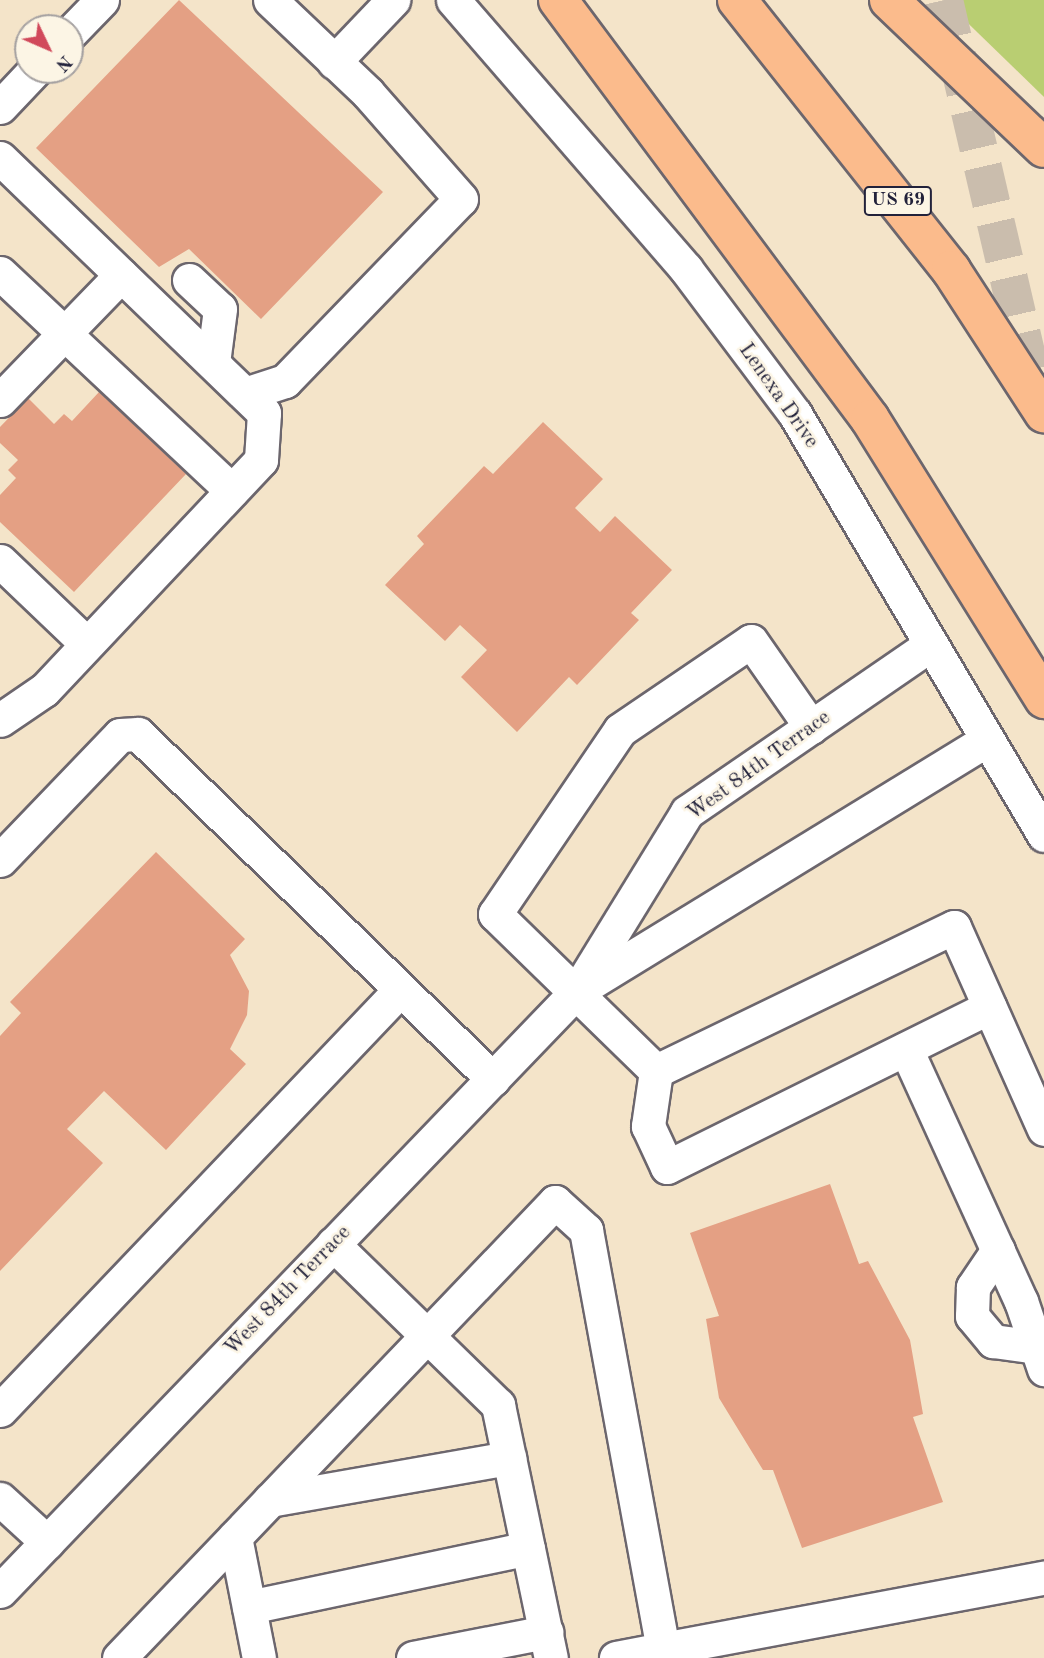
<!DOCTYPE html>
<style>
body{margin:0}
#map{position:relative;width:1044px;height:1658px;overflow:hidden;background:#f4e4c9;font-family:"Old Standard TT",serif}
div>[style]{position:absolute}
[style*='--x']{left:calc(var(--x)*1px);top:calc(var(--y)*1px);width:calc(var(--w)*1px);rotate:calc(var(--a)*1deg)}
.green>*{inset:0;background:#b9ce72}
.building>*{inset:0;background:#e4a084}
.highway-tunnel>*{height:38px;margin-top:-19px;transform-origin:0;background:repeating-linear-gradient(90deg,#cabdad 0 38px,transparent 0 57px)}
.roads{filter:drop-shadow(2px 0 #6c666d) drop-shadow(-2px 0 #6c666d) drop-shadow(0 2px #6c666d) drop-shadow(0 -2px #6c666d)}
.minor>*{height:33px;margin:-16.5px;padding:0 16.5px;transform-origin:16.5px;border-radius:16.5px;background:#fff}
.highway>*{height:38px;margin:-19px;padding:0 19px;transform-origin:19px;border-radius:19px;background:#fbbb8c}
span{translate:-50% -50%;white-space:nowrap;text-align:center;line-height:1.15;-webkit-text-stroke:5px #fcf5e5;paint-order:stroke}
.shield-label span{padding:2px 5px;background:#fcf5e5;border:2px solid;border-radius:5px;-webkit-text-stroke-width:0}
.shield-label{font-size:19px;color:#22223b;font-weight:700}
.street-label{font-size:21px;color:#22223b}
.north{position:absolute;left:14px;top:14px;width:70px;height:70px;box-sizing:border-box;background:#fcf5e5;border:2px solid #a5a1a1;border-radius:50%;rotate:134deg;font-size:19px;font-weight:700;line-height:28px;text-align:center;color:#22223b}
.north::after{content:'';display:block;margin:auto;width:24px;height:32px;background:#d1495b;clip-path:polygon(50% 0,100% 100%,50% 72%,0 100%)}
</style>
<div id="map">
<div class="green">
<i style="clip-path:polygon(944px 0,1044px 0,1044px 97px)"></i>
</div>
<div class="building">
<i style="clip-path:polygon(179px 0,383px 192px,261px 319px,189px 249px,159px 267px,36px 148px)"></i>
<i style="clip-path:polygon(99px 392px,186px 474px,74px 592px,0 522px,0 495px,16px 478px,8px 470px,18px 460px,0 443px,0 427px,28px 398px,54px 424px,64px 414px,72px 421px)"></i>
<i style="clip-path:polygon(543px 422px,603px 479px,575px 508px,600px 532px,615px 516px,672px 570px,631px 613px,639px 620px,577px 685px,569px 677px,517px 732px,461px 677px,487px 650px,460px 625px,445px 641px,385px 585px,424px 544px,417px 536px,484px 466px,493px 474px)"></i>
<i style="clip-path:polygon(156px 852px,245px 939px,230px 955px,249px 991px,247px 1015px,230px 1049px,246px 1064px,166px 1150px,104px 1091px,67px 1129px,103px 1163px,0 1271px,0 1036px,21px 1013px,10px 1002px)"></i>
<i style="clip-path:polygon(830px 1184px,859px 1264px,868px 1261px,910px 1340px,923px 1414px,913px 1417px,943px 1502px,802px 1548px,773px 1470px,763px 1470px,719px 1398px,706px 1319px,719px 1316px,690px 1233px)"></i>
</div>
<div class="highway-tunnel">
<i style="--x:944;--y:0;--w:411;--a:76.9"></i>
</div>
<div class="roads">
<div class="minor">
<i style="--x:453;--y:0;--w:356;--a:49.1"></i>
<i style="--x:686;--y:269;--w:181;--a:53.1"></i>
<i style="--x:795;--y:414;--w:489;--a:59.4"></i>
<i style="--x:70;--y:33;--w:46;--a:-45.9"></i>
<i style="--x:334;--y:62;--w:86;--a:-46.4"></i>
<i style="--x:0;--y:107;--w:51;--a:-46.6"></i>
<i style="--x:0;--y:158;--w:367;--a:44"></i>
<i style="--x:264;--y:413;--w:47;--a:93.7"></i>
<i style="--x:261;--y:460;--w:316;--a:133.3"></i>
<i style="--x:44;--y:690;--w:53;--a:145.7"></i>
<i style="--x:0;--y:273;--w:318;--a:43.2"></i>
<i style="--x:189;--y:280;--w:42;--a:43.1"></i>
<i style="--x:220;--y:309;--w:54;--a:97.4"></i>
<i style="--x:245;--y:394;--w:42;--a:-18"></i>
<i style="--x:285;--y:381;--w:253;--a:-46"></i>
<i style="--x:461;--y:199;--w:141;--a:-131.3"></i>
<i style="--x:368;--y:93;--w:135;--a:-136.5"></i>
<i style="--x:0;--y:400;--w:174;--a:-45.9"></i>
<i style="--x:0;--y:561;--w:120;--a:43.7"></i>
<i style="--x:0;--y:860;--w:173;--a:-46.2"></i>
<i style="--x:120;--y:735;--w:18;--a:-3"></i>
<i style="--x:138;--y:734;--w:495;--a:44.2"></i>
<i style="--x:582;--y:988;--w:474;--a:-31.5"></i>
<i style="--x:906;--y:1049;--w:277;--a:65.5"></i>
<i style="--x:1021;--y:1301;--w:72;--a:71.3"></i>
<i style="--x:656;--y:1071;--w:225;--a:-135.7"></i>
<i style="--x:495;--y:914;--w:222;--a:-55.8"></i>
<i style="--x:620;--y:730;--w:158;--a:-34.2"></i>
<i style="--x:751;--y:641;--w:105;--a:55.1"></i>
<i style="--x:656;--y:1071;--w:331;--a:-25.8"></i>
<i style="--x:954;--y:927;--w:221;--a:66"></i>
<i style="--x:656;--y:1071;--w:56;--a:98.3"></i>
<i style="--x:648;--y:1126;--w:45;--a:65.1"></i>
<i style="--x:667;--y:1167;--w:360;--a:-26.4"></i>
<i style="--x:333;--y:1244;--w:231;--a:44.3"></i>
<i style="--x:498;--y:1405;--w:258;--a:78.2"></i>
<i style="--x:998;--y:1250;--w:45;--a:124"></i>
<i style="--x:973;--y:1287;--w:29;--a:92"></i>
<i style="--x:972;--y:1316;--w:33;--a:50"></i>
<i style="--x:993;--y:1341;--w:44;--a:7.8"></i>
<i style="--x:0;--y:1410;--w:579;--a:-46.4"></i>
<i style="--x:0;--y:1499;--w:64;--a:42.5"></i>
<i style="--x:270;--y:1500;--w:243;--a:-10"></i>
<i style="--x:235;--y:1537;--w:123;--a:78.8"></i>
<i style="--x:0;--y:1591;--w:832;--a:-46.12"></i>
<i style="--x:577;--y:991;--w:210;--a:-58.4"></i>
<i style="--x:687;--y:812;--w:296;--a:-34.5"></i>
<i style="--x:249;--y:1607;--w:285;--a:-11.9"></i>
<i style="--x:663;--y:1649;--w:388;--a:-10.6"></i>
<i style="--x:119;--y:1658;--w:631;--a:-46.28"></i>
<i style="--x:555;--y:1202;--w:42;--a:42.1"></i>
<i style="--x:586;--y:1230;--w:426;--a:79.6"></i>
<i style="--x:663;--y:1649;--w:48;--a:169.2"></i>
<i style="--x:413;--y:1658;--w:136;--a:-11.1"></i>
</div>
<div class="highway">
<i style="--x:558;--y:0;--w:522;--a:53.33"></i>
<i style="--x:870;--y:419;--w:330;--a:58.1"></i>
<i style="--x:737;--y:0;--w:345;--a:51.6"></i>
<i style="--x:951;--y:270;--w:171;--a:57"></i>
<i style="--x:889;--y:0;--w:214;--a:43.7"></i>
</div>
</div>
<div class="shield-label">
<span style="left:898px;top:201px">US 69</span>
</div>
<div class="street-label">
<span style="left:778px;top:396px;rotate:55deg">Lenexa Drive</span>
<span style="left:759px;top:766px;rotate:-36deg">West 84th Terrace</span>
<span style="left:288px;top:1291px;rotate:-46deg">West 84th Terrace</span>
</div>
<div class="north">N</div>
</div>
